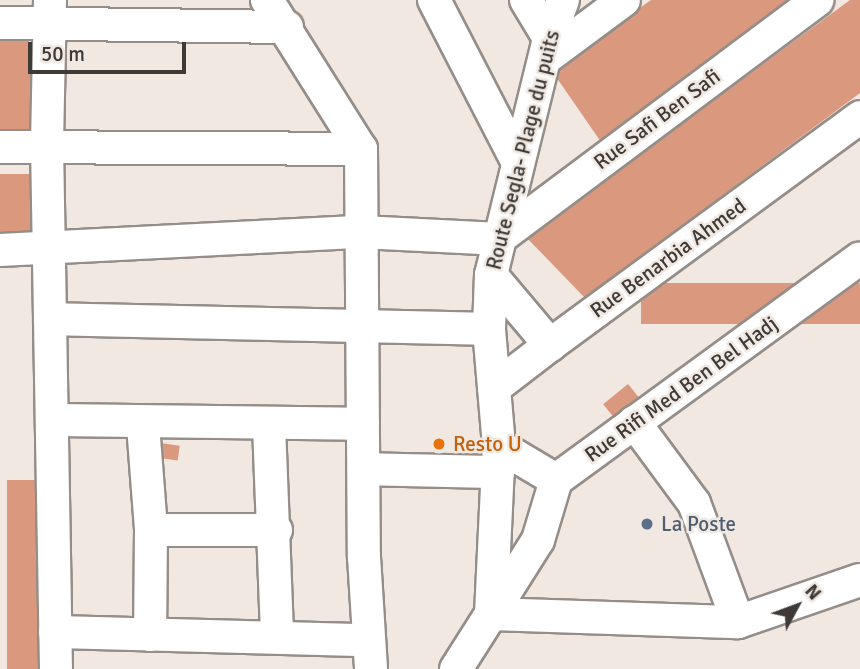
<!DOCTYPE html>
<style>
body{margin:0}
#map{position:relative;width:860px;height:669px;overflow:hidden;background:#f0e8e1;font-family:Signika,sans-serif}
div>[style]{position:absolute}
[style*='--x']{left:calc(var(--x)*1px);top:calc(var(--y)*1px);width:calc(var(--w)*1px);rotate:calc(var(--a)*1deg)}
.building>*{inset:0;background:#da997e;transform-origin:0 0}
.roads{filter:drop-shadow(2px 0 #958d87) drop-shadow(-2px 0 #958d87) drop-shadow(0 2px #958d87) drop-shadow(0 -2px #958d87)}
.minor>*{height:32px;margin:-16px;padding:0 16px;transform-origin:16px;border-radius:16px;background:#fff}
.dots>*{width:19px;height:19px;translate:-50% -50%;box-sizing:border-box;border:4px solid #f0e8e1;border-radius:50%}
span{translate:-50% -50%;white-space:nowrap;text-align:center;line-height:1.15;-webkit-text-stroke:5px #f0e8e1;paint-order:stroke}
.street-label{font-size:21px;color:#3d3a37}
.food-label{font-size:21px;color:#c56008}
.left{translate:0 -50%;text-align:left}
.service-label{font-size:21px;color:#4e5e75}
.north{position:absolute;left:762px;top:571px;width:70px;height:70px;-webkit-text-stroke:5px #f0e8e1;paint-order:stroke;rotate:49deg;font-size:19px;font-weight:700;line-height:28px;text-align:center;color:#3d3a37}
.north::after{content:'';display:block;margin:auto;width:24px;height:32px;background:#3d3a37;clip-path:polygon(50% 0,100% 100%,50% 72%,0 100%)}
.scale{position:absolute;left:28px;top:42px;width:158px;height:32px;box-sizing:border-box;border:4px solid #3d3a37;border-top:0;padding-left:9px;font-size:21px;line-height:24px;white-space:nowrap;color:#3d3a37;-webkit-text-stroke:5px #f0e8e1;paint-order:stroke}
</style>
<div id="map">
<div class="building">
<i style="clip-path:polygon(651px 0,789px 0,601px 142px,552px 71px)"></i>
<i style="clip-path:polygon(850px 0,860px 0,860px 93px,585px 298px,527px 238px)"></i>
<i style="clip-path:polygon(0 39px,29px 39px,34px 131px,0 132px)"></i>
<i style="clip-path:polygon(0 174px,32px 174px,37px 235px,0 236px)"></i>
<i style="left:860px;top:283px;width:41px;height:219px;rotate:90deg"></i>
<i style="left:628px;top:384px;width:27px;height:32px;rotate:51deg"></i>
<i style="left:153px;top:442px;width:27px;height:15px;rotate:8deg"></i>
<i style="left:7px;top:480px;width:31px;height:189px"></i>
</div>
<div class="roads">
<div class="minor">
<i style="--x:50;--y:0;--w:144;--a:91.2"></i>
<i style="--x:47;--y:144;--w:525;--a:89.02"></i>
<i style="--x:267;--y:0;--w:176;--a:57.8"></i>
<i style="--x:361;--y:149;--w:408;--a:89.6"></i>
<i style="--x:364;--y:557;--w:112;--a:86.4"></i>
<i style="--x:434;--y:0;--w:183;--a:62.7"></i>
<i style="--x:526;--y:0;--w:44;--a:58.8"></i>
<i style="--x:0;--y:23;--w:287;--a:0.8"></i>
<i style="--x:546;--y:58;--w:97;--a:-36.6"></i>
<i style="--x:0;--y:147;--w:361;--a:0.3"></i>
<i style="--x:0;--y:250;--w:361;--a:-2.9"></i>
<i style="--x:361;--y:232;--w:137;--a:2.9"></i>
<i style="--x:498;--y:239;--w:399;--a:-36.8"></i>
<i style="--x:491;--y:275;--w:92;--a:49.9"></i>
<i style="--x:550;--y:345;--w:385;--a:-36.3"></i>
<i style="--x:50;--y:319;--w:439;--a:1.3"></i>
<i style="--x:494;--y:388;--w:71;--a:-37.5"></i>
<i style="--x:52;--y:420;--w:311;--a:0.7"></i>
<i style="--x:634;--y:422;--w:101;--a:53.5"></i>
<i style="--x:694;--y:503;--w:127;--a:69.7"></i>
<i style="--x:143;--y:425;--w:105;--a:85.6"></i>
<i style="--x:151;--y:530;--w:105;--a:90.5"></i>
<i style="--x:269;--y:425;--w:212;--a:87.8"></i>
<i style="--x:499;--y:446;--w:66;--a:30.8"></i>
<i style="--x:556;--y:480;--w:376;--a:-36.1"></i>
<i style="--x:364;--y:469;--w:134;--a:1.3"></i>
<i style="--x:151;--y:530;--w:125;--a:0"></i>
<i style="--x:492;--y:613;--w:86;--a:-57.8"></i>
<i style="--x:538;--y:540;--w:63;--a:-73.3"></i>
<i style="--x:491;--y:614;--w:247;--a:1.9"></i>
<i style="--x:738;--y:622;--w:129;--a:-19"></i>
<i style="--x:55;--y:632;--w:314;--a:1.5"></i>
<i style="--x:456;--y:669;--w:65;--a:-57.5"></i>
<i style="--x:491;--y:614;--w:168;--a:-87.3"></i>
<i style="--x:499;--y:446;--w:117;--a:-94.9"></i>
<i style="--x:489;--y:329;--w:54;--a:-87.9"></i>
<i style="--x:491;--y:275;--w:244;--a:-76.2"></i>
<i style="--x:549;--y:38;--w:40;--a:-69.8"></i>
</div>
</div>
<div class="dots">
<i style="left:439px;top:444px;background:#e8710a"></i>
<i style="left:647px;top:524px;background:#5c6f8a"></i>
</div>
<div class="street-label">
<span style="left:657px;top:119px;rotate:-37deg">Rue Safi Ben Safi</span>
<span style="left:523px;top:150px;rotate:-76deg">Route Segla- Plage du puits</span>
<span style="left:668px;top:258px;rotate:-36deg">Rue Benarbia Ahmed</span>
<span style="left:681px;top:389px;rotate:-36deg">Rue Rifi Med Ben Bel Hadj</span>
</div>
<div class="food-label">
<span class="left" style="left:453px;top:444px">Resto U</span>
</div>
<div class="service-label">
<span class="left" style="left:661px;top:524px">La Poste</span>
</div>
<div class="north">N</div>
<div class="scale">50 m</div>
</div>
